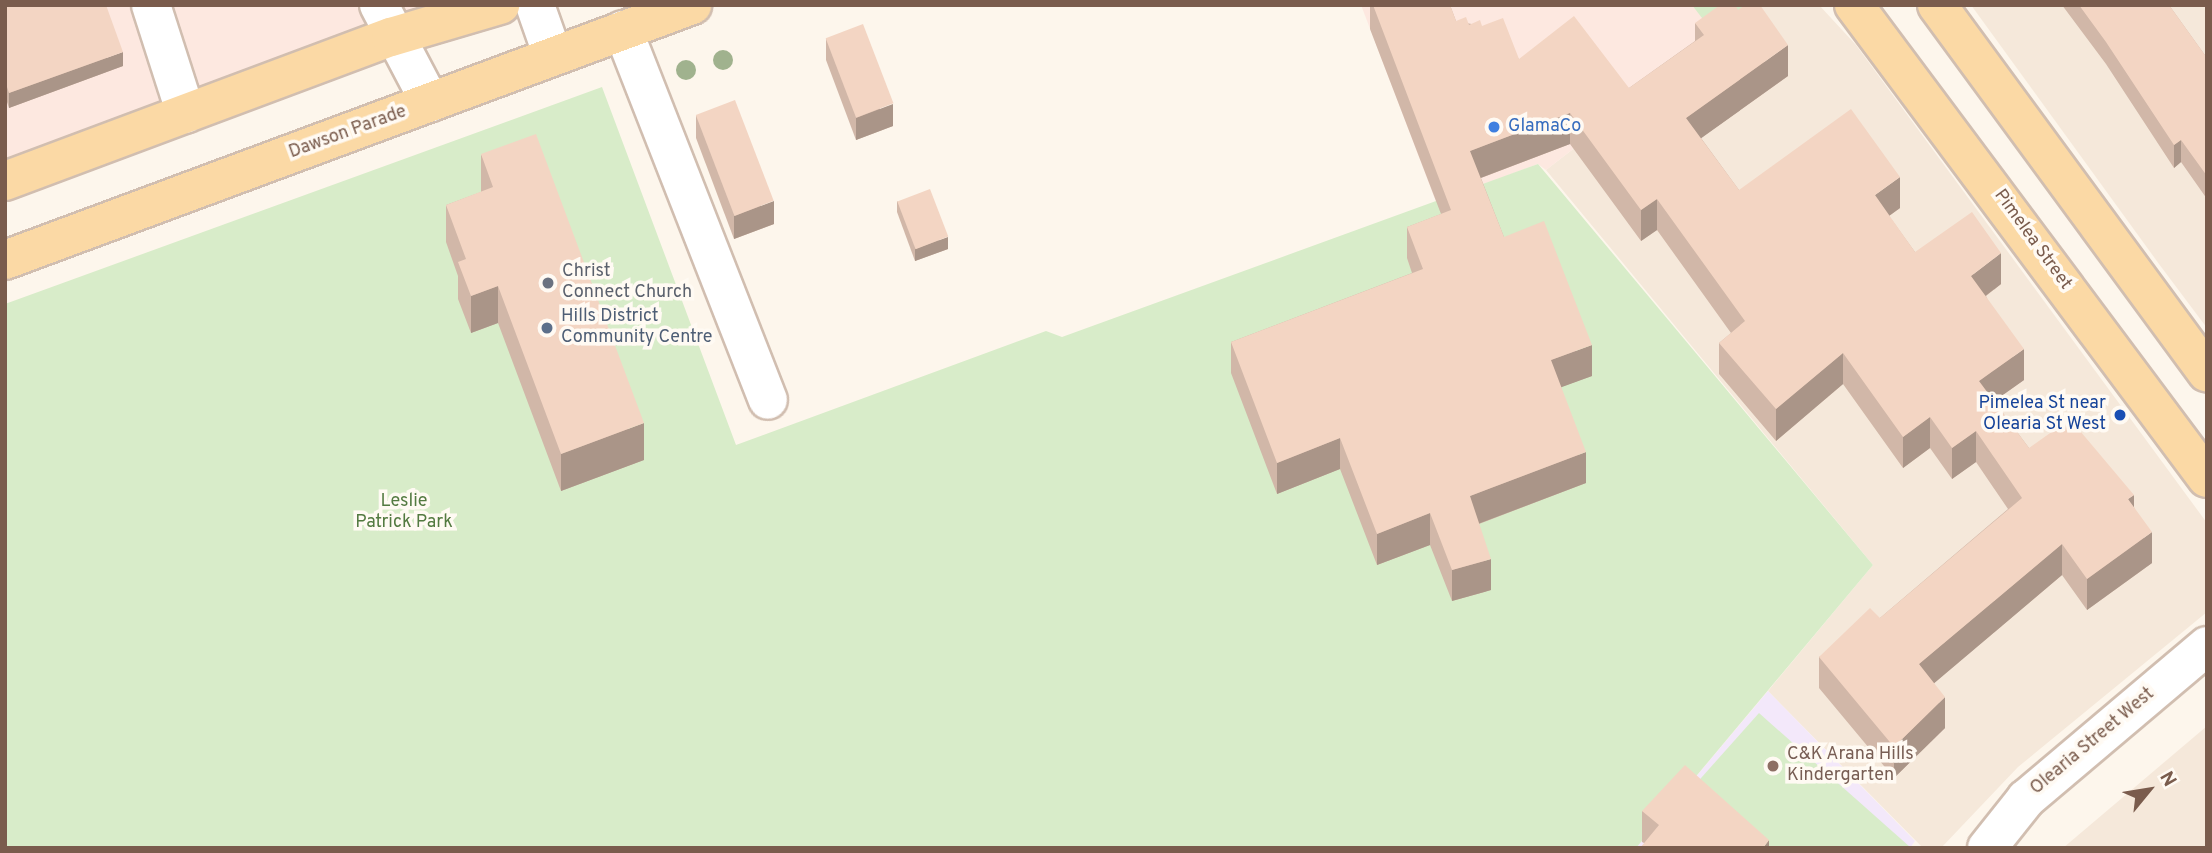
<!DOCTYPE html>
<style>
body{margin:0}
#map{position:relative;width:2212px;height:853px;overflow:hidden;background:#fdf6ec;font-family:Overpass,sans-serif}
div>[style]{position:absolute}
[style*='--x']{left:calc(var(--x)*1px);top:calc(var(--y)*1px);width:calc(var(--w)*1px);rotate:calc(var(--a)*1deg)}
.residential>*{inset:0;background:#f5e8da}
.commercial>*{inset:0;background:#fde8e0}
.education>*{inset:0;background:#f3e8fa}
.green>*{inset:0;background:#d8ecc9}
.roads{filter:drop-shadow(2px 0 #d1beb0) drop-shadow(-2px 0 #d1beb0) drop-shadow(0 2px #d1beb0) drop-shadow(0 -2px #d1beb0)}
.minor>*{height:38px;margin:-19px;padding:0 19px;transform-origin:19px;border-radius:19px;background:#fff}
.major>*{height:38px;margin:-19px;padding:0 19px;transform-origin:19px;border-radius:19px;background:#fbd9a5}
.trees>*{width:20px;height:20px;margin:-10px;border-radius:50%;background:#a0b28e}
.wall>*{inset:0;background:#d1b7a8}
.shaded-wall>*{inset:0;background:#aa9588}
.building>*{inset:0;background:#f3d5c3;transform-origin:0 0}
.dots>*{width:19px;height:19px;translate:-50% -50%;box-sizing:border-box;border:4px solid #fffaf3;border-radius:50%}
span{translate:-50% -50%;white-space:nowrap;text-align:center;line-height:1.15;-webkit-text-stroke:7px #fffaf3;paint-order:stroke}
.shop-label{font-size:18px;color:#366cbe}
.left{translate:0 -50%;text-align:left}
.street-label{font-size:18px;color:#7a5c4d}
.worship-label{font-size:18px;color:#5b616d}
.service-label{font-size:18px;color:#4e5e75}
.transit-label{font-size:18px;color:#164399}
.right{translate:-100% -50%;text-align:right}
.park-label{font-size:18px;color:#537a41}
.education-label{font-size:18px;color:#785e54}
.frame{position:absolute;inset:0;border:7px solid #7a5c4d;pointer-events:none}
.north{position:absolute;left:2114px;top:755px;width:70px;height:70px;-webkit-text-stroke:5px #fffaf3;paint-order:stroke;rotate:60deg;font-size:19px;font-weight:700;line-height:28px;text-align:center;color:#7a5c4d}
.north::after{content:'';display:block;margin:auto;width:24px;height:32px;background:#7a5c4d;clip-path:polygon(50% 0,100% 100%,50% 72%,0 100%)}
</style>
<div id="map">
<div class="residential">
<i style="clip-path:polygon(1759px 5px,1819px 5px,1856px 45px,2207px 523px,2207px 612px,2018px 767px,1941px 848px,1923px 848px,1768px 691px,1873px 565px,1546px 170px)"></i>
<i style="clip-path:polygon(1971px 5px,2207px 5px,2207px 328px,2159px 264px)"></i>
<i style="clip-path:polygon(2207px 726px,2207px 848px,2063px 848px)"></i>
</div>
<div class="commercial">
<i style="clip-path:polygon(5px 5px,422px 5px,5px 161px)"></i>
<i style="clip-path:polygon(1361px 5px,1759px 5px,1546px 170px,1538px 164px,1436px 202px)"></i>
</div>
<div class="education">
<i style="clip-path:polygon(1768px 691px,1915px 841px,1910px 848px,1636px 848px)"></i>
</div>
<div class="green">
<i style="clip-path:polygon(1692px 5px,1747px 5px,1712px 31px)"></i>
<i style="clip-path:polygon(602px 87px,736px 445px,1046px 331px,1062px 337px,1538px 164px,1873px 565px,1636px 848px,5px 848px,5px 304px)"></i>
<i style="clip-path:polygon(1759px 713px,1910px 847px,1743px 848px,1685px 796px)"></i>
</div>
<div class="roads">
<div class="minor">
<i style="--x:151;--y:5;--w:114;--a:72.2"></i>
<i style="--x:379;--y:5;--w:110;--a:62.3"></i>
<i style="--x:535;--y:5;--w:54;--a:70.6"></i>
<i style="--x:623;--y:30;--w:397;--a:68.6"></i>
<i style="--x:1987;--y:848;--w:63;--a:-51.5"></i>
<i style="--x:2026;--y:799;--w:237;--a:-40.2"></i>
</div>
<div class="major">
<i style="--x:1854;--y:5;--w:590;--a:53.27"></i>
<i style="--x:1937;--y:5;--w:456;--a:53.7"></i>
<i style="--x:5;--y:181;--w:412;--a:-20.5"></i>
<i style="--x:391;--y:37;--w:114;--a:-16.4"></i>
<i style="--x:5;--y:260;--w:733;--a:-20.36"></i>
</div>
</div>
<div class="trees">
<i style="left:723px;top:60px"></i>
<i style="left:686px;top:70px"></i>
</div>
<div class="wall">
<i style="clip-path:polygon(5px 5px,123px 66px,9px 108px,5px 96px)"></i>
<i style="clip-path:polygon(1370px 5px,1450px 5px,1456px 21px,1482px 26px,1519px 59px,1629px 88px,1695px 41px,1695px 23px,1788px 76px,1701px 138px,1739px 190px,1900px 208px,1889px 216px,1915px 252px,2001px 284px,1986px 296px,2024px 380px,1994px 401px,2029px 448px,2134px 507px,2152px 563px,2087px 610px,2062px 575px,1934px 683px,1945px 728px,1894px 778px,1819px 688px,1819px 657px,1880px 618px,2008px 509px,1976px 462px,1952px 479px,1930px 448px,1903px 468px,1843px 384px,1776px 441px,1719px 374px,1719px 343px,1731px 333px,1657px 230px,1641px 241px,1570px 144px,1481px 178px,1504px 237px,1592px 376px,1561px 387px,1586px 483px,1479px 524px,1491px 590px,1452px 601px,1430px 545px,1377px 565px,1340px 469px,1277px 494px,1231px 373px,1231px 342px,1412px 273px,1407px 258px,1407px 227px,1441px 214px,1370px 29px)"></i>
<i style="clip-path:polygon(2062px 5px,2169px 5px,2207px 58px,2207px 199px,2181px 162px,2174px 168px,2106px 64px)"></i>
<i style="clip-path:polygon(826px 38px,893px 126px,856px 140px,826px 60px)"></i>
<i style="clip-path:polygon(696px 115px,774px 224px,734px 239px,696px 138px)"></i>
<i style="clip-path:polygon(481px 154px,644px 460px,561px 491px,498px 323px,471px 333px,458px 299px,458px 276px,446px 242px,446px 205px,481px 192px)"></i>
<i style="clip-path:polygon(897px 201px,948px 249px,915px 261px,897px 212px)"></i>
<i style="clip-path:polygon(1642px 811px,1769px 848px,1644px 843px,1642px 842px)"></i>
</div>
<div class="shaded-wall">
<i style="clip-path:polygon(1788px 45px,1788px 76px,1686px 149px,1686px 118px)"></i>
<i style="clip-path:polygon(123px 52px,123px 66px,9px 108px,9px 93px)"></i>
<i style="clip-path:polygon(893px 104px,893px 126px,856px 140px,856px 118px)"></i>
<i style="clip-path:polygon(1570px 113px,1570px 144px,1470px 182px,1470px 151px)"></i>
<i style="clip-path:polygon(2181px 140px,2181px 162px,2174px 168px,2174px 145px)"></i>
<i style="clip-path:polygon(1900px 177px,1900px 208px,1875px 226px,1875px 195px)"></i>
<i style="clip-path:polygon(1657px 199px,1657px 230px,1641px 241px,1641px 210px)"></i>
<i style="clip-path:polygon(774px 201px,774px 224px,734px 239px,734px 216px)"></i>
<i style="clip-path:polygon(948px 237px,948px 249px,915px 261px,915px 249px)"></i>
<i style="clip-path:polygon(2001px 253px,2001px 284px,1971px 307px,1971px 276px)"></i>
<i style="clip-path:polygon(498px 286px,498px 323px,471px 333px,471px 296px)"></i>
<i style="clip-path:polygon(1592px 345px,1592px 376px,1551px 391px,1551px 360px)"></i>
<i style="clip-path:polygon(2024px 349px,2024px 380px,1979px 412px,1979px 381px)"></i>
<i style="clip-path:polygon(1843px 353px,1843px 384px,1776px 441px,1776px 409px)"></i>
<i style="clip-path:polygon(1930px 417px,1930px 448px,1903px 468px,1903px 437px)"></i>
<i style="clip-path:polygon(644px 423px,644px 460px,561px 491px,561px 454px)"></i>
<i style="clip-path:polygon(1976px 431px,1976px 462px,1952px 479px,1952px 448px)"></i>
<i style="clip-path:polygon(1340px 438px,1340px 469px,1277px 494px,1277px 463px)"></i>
<i style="clip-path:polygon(1586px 452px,1586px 483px,1470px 527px,1470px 496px)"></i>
<i style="clip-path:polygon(2134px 495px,2134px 526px,2128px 499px)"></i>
<i style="clip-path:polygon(1430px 513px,1430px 545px,1377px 565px,1377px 534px)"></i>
<i style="clip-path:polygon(2152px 532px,2152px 563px,2087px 610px,2087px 579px)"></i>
<i style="clip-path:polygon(2062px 544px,2062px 575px,1919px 696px,1919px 664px)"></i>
<i style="clip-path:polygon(1491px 559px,1491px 590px,1452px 601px,1452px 570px)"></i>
<i style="clip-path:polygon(1945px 697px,1945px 728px,1894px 778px,1894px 747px)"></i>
<i style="clip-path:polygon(1769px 840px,1769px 848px,1763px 848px)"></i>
</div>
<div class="building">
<i style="clip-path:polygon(5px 5px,106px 5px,123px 52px,9px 93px,5px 81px)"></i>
<i style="clip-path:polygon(1373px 5px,1450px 5px,1456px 21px,1466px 17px,1469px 25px,1480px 20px,1482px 26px,1503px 18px,1519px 59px,1574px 16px,1629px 88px,1704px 35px,1695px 23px,1720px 5px,1735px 5px,1738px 10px,1745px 5px,1760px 5px,1788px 45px,1686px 118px,1739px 190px,1851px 109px,1900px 177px,1875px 195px,1915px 252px,1972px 212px,2001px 253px,1971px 276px,2024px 349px,1979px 381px,2029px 448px,2070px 419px,2134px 495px,2128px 499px,2152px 532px,2087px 579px,2062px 544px,1919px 664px,1945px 697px,1894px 747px,1819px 657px,1870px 608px,1880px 618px,2022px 498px,1976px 431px,1952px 448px,1930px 417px,1903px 437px,1843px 353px,1776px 409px,1719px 343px,1745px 321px,1657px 199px,1641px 210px,1570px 113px,1470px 151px,1504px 237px,1544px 221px,1592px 345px,1551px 360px,1586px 452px,1470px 496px,1491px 559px,1452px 570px,1430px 513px,1377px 534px,1340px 438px,1277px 463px,1231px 342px,1423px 269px,1407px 227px,1451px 210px)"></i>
<i style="clip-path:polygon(2079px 5px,2169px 5px,2207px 58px,2207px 176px,2181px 140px,2174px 145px,2106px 42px)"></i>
<i style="left:863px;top:24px;width:85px;height:40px;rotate:69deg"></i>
<i style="left:735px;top:100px;width:108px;height:42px;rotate:69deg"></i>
<i style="clip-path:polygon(536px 134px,644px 423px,561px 454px,498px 286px,471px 296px,458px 262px,466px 259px,446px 205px,493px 187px,481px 154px)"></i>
<i style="left:930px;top:189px;width:51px;height:35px;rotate:69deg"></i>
<i style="clip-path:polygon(1685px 765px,1769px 840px,1763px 848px,1640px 848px,1659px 825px,1642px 811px)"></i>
</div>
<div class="dots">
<i style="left:1494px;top:127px;background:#3f7fe0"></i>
<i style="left:548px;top:283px;background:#6b7280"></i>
<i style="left:547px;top:328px;background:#5c6f8a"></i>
<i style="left:2120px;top:415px;background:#1a4fb4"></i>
<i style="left:1773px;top:766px;background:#8d6e63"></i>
</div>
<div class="shop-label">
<span class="left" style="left:1508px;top:127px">GlamaCo</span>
</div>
<div class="street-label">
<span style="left:348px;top:133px;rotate:-20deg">Dawson Parade</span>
<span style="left:2032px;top:240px;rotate:54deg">Pimelea Street</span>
<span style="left:2093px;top:742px;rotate:-40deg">Olearia Street West</span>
</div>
<div class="worship-label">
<span class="left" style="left:562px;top:283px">Christ<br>Connect Church</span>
</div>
<div class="service-label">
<span class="left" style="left:561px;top:328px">Hills District<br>Community Centre</span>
</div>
<div class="transit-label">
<span class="right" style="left:2106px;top:415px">Pimelea St near<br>Olearia St West</span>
</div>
<div class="park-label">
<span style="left:404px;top:513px">Leslie<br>Patrick Park</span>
</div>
<div class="education-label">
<span class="left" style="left:1787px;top:766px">C&amp;K Arana Hills<br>Kindergarten</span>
</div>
<div class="frame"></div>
<div class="north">N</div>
</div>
